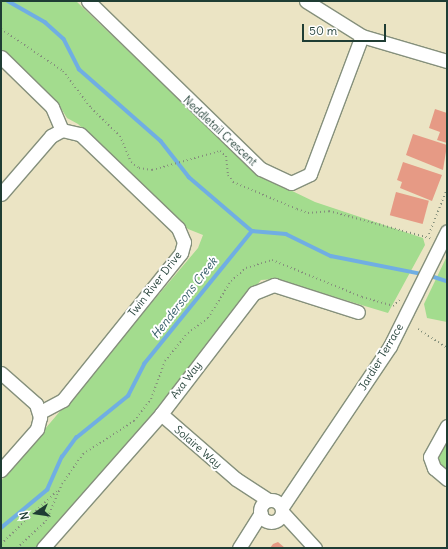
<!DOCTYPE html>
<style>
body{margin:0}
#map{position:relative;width:448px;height:549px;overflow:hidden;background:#ebe4c4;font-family:Delius,sans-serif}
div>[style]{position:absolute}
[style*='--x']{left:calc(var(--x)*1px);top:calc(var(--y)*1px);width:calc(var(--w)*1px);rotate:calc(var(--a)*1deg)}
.green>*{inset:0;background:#a3dc8e}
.stream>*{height:3.5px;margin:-1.75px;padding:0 1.75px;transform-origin:1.75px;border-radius:1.75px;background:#70aee3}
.building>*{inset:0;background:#e69a85;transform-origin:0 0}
.path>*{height:2px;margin-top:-1px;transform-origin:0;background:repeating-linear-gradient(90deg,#85907c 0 1px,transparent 0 4px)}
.roads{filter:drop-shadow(1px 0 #85907c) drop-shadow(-1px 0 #85907c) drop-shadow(0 1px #85907c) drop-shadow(0 -1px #85907c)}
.minor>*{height:13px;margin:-6.5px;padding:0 6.5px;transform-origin:6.5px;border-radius:6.5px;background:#fff}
.minor>.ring{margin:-6.5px;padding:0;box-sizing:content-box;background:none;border:13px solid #fff;border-radius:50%}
span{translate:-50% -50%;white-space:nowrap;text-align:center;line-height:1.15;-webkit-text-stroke:4px #fff;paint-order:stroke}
.street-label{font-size:11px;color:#1f3d34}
.water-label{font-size:12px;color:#375f69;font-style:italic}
.frame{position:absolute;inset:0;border:2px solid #1f3d34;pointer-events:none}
.north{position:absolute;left:16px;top:493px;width:40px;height:40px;-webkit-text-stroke:3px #fff;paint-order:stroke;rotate:257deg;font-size:11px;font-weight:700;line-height:16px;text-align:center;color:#1f3d34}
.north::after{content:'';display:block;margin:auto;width:14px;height:18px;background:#1f3d34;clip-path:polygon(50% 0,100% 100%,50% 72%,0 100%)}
.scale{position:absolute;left:302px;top:24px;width:84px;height:18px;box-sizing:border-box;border:2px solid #1f3d34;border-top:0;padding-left:5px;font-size:12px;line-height:14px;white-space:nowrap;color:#1f3d34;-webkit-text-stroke:3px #fff;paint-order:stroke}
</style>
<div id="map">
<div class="green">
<i style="clip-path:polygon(1px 1px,76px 1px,257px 174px,315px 202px,423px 238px,425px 245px,388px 313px,275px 279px,261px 280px,136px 434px,36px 548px,1px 548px,1px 481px,198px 248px,203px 235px,188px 229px,78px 124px,67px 118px,57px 102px,1px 49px)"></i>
<i style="clip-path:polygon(447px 256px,447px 322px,427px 318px,424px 304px)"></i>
<i style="clip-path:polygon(447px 438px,447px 472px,437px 458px)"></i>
</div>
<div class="stream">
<i style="--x:8;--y:1;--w:43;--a:29.6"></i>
<i style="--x:45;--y:22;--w:25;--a:42"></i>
<i style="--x:64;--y:39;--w:34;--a:63"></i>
<i style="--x:79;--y:69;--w:109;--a:41.3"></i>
<i style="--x:161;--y:141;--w:46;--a:52.1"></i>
<i style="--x:189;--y:177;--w:83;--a:40.6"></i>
<i style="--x:428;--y:275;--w:20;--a:18"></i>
<i style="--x:1;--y:528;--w:60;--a:-39.6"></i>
<i style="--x:47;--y:490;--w:36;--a:-66"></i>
<i style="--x:62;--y:457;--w:24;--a:-54"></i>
<i style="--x:76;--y:438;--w:67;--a:-38.9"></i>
<i style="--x:128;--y:396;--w:36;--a:-63"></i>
<i style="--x:144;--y:364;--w:171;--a:-50.9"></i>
<i style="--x:252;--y:231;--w:34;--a:5"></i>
<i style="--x:286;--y:234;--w:50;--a:26.1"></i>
<i style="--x:331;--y:256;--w:93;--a:11.2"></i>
</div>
<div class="building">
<i style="clip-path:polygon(435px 109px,447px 113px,447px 143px,437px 140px,440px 132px,429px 128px)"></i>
<i style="clip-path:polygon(413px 134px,447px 145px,443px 170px,406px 155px)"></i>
<i style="clip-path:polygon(403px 162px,442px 175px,432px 201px,400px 188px,402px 182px,397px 180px)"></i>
<i style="left:396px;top:192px;width:34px;height:24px;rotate:15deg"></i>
<i style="clip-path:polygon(278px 542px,285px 548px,270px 548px,273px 544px)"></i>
</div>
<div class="path">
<i style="--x:1;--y:29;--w:75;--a:34.1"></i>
<i style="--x:63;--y:71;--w:46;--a:52.9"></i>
<i style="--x:91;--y:108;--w:40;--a:44"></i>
<i style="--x:120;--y:136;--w:28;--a:67"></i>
<i style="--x:131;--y:162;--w:10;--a:37"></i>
<i style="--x:139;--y:168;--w:13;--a:9"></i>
<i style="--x:152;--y:170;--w:71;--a:-15.6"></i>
<i style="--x:220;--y:151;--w:8;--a:40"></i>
<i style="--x:226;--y:156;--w:19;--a:84"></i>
<i style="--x:228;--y:175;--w:9;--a:54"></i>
<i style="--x:233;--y:182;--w:69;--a:22.9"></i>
<i style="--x:297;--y:209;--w:12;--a:20"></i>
<i style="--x:308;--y:213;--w:21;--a:-5"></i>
<i style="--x:329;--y:211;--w:105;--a:15"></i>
<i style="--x:429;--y:234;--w:48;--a:-68.2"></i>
<i style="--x:418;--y:329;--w:35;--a:33"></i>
<i style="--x:1;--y:544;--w:80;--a:-43.5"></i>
<i style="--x:17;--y:548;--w:40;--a:-43"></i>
<i style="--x:46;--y:521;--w:40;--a:-66.6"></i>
<i style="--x:62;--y:484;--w:37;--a:-55"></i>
<i style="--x:83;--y:454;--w:61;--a:-32.9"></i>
<i style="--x:134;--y:421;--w:28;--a:-52"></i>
<i style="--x:151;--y:399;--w:40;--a:-69.8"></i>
<i style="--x:165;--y:361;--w:36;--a:-51"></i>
<i style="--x:188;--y:333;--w:25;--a:-37"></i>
<i style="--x:208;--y:318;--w:44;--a:-58.1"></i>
<i style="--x:231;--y:281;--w:20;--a:-41"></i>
<i style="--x:246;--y:268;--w:27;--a:-17"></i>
<i style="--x:272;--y:260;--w:97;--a:22.3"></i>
<i style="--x:362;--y:297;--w:32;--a:16"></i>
<i style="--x:393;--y:306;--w:9;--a:-41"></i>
</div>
<div class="roads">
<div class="minor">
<i style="--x:88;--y:1;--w:241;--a:44.2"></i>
<i style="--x:261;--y:169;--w:33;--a:25"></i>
<i style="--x:291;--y:183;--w:21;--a:-25"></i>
<i style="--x:310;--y:174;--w:147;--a:-69.4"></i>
<i style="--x:306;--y:1;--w:66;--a:32"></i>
<i style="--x:362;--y:36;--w:89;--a:16.4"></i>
<i style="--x:1;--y:57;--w:71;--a:44.4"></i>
<i style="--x:52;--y:107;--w:25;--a:67"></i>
<i style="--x:62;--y:130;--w:18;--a:13"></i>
<i style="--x:80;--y:134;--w:136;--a:43.8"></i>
<i style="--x:178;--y:228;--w:15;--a:67"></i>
<i style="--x:184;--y:242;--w:11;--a:105"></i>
<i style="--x:181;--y:253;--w:189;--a:128.8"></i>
<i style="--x:63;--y:400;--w:26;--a:152"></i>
<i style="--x:1;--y:194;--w:77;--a:-49.2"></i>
<i style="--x:51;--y:136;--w:13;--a:-29"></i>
<i style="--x:1;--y:373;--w:47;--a:41.5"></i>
<i style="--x:36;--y:404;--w:14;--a:73"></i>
<i style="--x:40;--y:417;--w:12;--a:104"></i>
<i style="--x:37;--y:429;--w:55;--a:131.3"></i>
<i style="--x:161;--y:414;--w:99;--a:40.9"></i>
<i style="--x:236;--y:479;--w:38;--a:33"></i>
<i style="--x:447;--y:426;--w:35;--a:119"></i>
<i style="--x:430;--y:457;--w:12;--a:70"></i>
<i style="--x:434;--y:468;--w:17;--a:40"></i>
<i class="ring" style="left:260px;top:500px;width:9px;height:9px"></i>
<i style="--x:282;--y:507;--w:194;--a:-56.1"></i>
<i style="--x:390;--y:346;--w:128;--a:-63.6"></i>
<i style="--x:282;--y:512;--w:49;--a:47.5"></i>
<i style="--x:43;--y:548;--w:179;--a:-48.6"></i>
<i style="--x:161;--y:414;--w:153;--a:-52.5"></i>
<i style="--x:254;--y:293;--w:22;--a:-22"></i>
<i style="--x:274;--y:285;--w:88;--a:17.8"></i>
<i style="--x:239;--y:548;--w:41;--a:-57.8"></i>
</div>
</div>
<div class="street-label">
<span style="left:220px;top:131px;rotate:43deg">Neddletail Crescent</span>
<span style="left:155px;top:284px;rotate:-52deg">Twin River Drive</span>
<span style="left:381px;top:357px;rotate:-59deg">Jardier Terrace</span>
<span style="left:186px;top:380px;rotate:-53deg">Axa Way</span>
<span style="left:198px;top:447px;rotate:41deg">Solaire Way</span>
</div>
<div class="water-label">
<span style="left:184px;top:298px;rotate:-52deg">Hendersons Creek</span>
</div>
<div class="frame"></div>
<div class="north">N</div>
<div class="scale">50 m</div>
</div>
